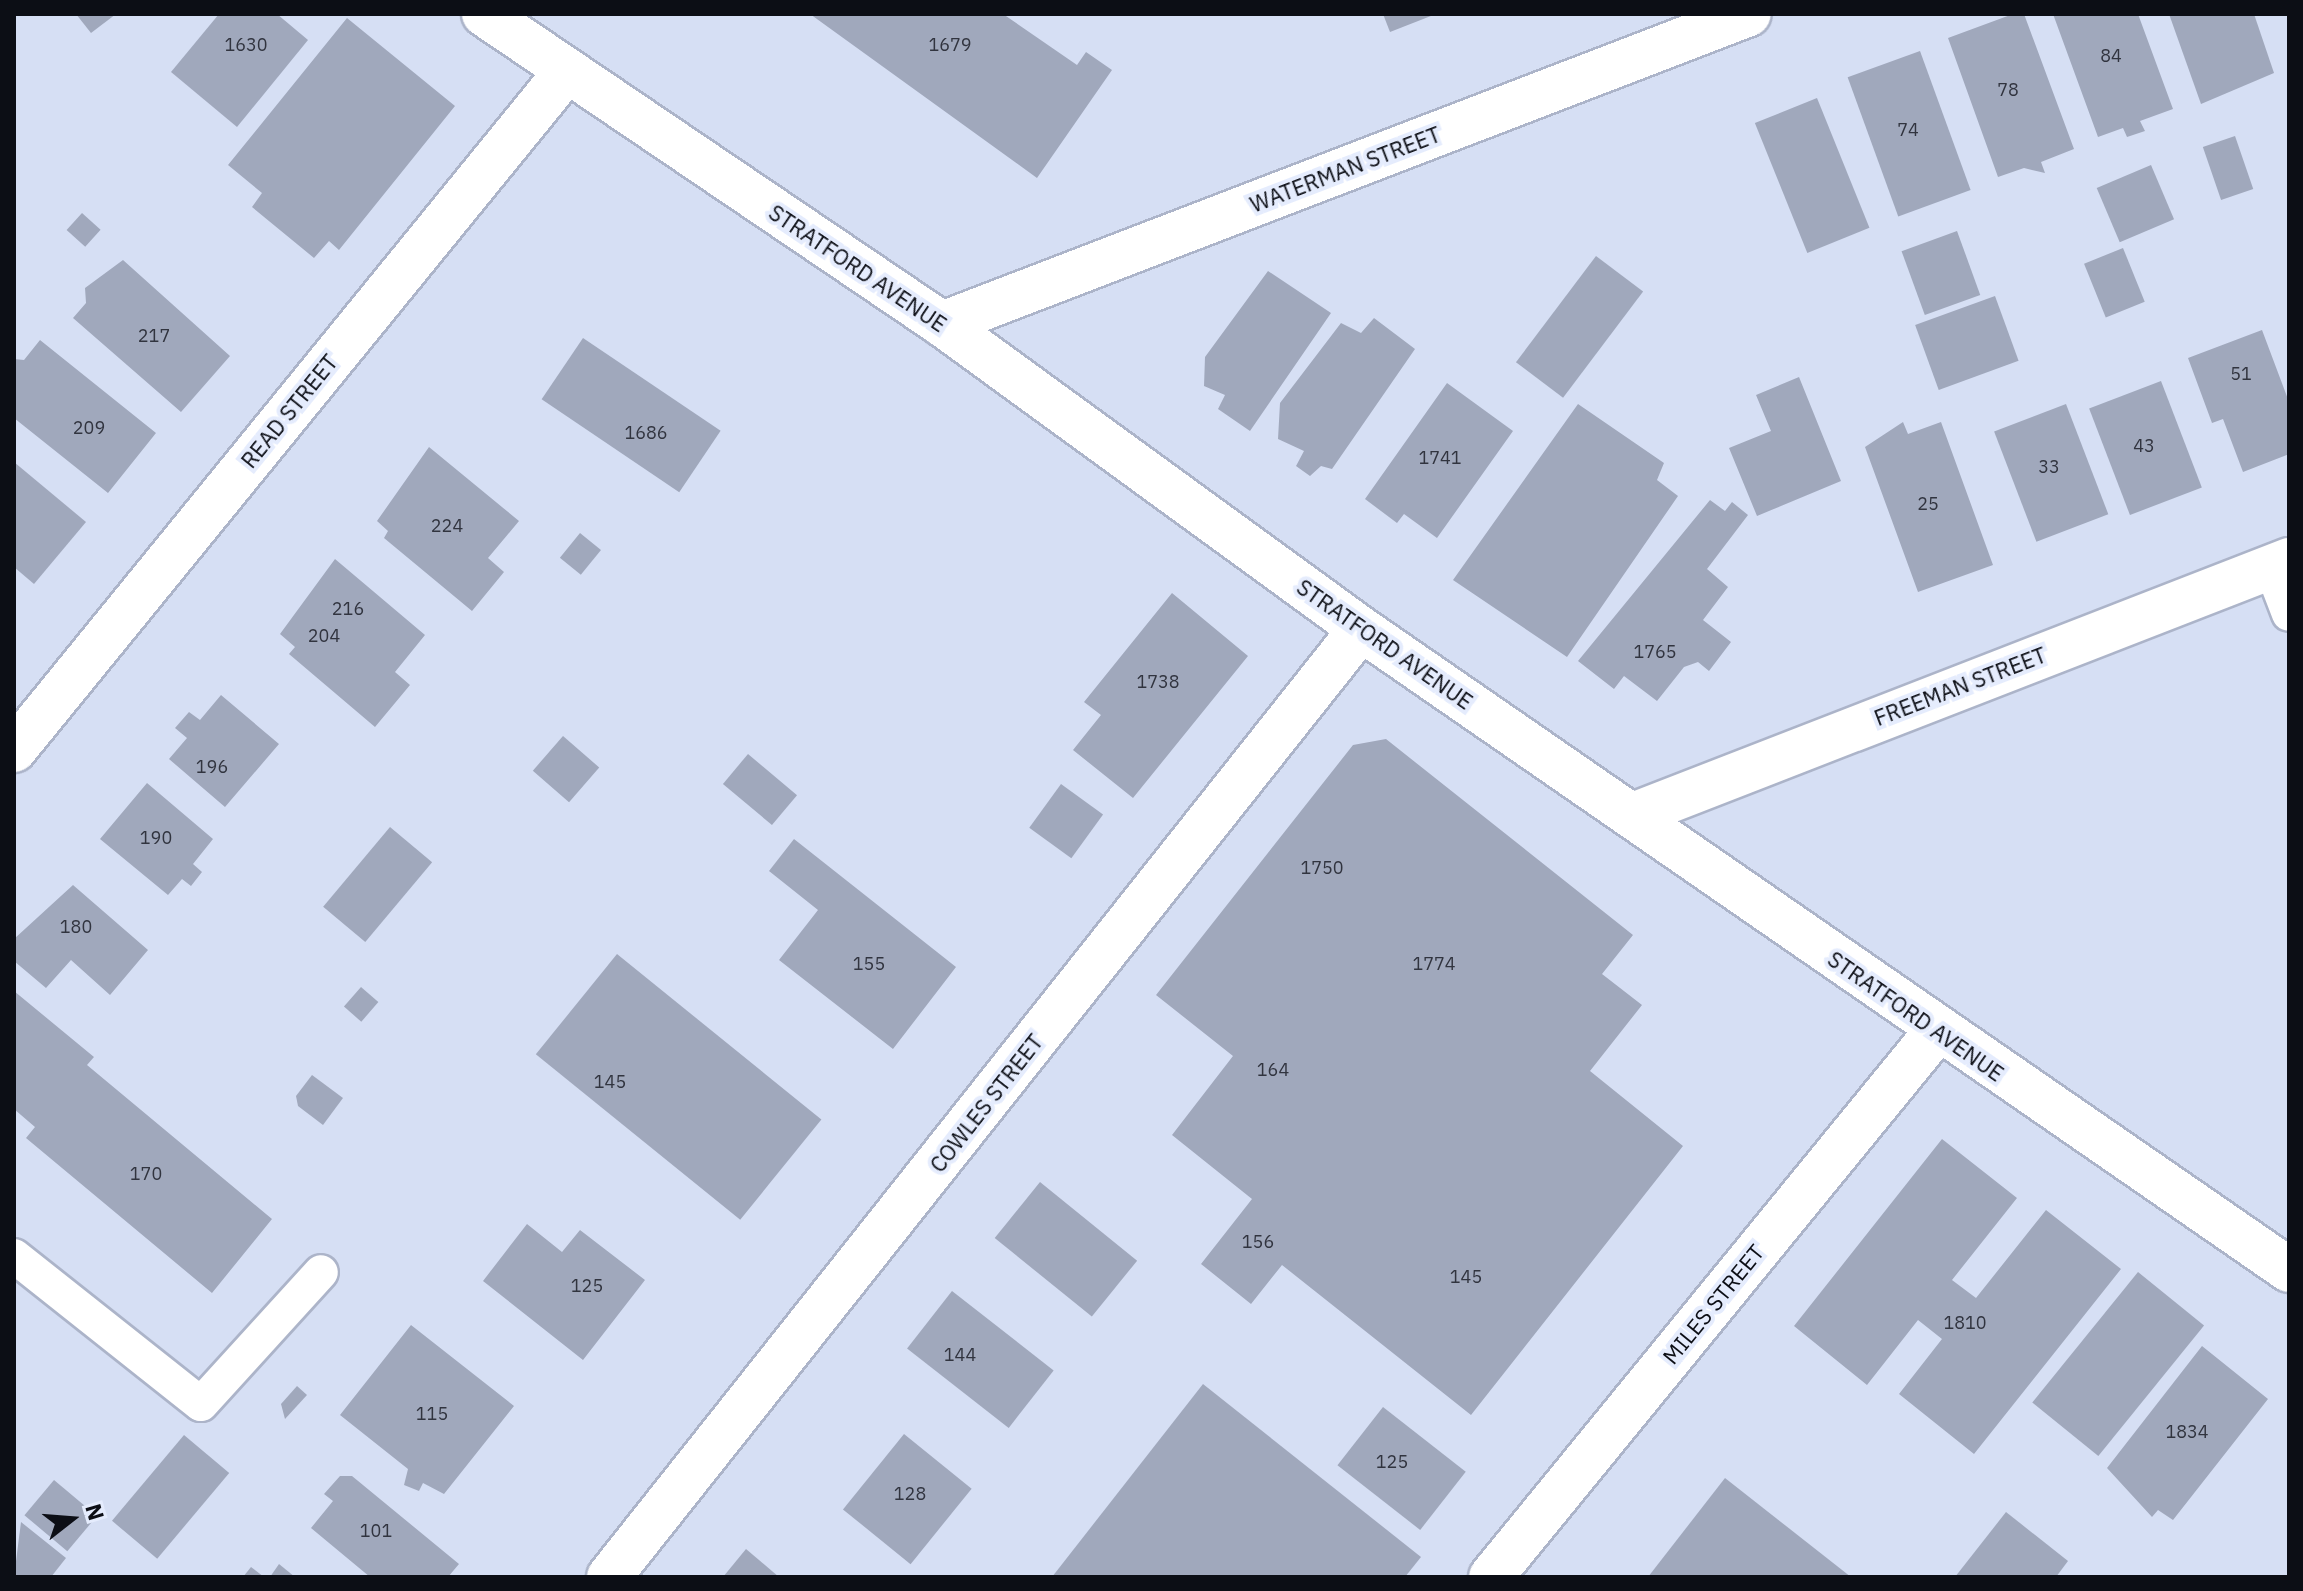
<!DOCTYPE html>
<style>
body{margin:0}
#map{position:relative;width:2303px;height:1591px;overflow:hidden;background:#d6dff4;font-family:"IBM Plex Sans",sans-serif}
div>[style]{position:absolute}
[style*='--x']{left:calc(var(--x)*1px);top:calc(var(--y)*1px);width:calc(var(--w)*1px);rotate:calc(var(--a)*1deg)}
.building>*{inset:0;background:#a0a8bc;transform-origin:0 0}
.roads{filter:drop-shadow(2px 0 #acb4c9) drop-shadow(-2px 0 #acb4c9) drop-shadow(0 2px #acb4c9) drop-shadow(0 -2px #acb4c9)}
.service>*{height:34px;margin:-17px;padding:0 17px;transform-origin:17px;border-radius:17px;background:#fff}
.minor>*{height:44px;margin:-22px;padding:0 22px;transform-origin:22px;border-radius:22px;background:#fff}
.secondary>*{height:44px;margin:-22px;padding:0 22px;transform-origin:22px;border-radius:22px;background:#fff}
span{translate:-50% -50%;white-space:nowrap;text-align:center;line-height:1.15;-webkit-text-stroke:8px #e5ecfd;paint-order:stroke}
.number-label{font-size:18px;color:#31343f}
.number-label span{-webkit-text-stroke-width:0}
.street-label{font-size:22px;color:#0c0e15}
.frame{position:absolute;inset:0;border:16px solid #0c0e15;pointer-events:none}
.north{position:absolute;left:32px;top:1479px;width:80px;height:80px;-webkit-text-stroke:6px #e5ecfd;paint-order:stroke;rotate:73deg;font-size:22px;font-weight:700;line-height:32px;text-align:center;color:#0c0e15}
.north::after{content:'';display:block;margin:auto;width:28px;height:36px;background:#0c0e15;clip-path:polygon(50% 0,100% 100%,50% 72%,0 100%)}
</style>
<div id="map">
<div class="building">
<i style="clip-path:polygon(76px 14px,116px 14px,91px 33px)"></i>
<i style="clip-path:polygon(219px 14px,277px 14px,308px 40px,237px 127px,171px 72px)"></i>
<i style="clip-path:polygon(810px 14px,1003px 14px,1077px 65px,1086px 52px,1112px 70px,1037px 178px)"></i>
<i style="clip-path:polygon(1383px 14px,1436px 14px,1390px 32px)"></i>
<i style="clip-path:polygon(2013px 14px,2024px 14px,2074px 149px,2041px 162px,2045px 173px,2024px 168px,1998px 177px,1948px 38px)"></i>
<i style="clip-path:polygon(2053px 14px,2138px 14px,2173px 109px,2140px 121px,2145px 131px,2127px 137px,2123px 128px,2098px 137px)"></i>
<i style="clip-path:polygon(2169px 14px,2254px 14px,2274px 73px,2201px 104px)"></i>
<i style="clip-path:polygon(347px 18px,455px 106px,339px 250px,329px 241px,314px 258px,252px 207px,262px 193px,228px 165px)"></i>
<i style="left:1920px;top:51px;width:148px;height:77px;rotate:70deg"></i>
<i style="left:1817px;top:98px;width:140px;height:67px;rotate:68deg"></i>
<i style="left:2235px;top:136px;width:56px;height:34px;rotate:71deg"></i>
<i style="left:2151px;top:165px;width:59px;height:59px;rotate:67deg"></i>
<i style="left:82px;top:213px;width:25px;height:23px;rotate:42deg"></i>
<i style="left:1957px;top:231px;width:68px;height:59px;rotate:70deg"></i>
<i style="left:2123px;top:248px;width:58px;height:42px;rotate:68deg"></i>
<i style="left:1596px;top:256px;width:59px;height:133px;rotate:37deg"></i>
<i style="clip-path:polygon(123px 260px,230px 356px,181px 412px,73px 318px,86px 303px,85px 288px)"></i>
<i style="clip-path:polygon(1268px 271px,1331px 313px,1250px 431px,1218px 409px,1225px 395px,1204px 386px,1205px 357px)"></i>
<i style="left:1995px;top:296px;width:69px;height:85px;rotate:70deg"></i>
<i style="clip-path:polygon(1374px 318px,1415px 349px,1332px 469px,1321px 466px,1310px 476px,1296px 466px,1304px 451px,1278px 439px,1280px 403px,1341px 323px,1361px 333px)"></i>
<i style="clip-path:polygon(2262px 330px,2289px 402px,2289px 454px,2243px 472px,2223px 419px,2212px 423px,2188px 358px)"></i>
<i style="left:583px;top:338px;width:166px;height:74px;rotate:34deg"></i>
<i style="clip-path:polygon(40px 340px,156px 433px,108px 493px,14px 418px,14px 359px,24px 360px)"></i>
<i style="clip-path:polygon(1799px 377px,1841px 481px,1757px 516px,1729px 448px,1771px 431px,1756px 395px)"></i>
<i style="left:2161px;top:381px;width:114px;height:77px;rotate:69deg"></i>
<i style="clip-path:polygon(1447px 383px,1513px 431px,1437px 538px,1404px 514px,1397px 523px,1365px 499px)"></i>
<i style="clip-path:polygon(1578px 404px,1664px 463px,1657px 480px,1678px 496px,1567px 657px,1453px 580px)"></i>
<i style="left:2066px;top:404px;width:118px;height:77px;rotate:69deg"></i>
<i style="clip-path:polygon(1903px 422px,1908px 434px,1941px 422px,1993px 565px,1918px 592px,1865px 447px)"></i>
<i style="clip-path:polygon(429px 447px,519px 521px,488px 558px,504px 572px,472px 611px,384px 538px,388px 531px,377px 521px)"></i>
<i style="clip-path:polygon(14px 462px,86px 522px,34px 584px,14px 567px)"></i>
<i style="clip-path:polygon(1710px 500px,1725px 511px,1732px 502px,1748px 515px,1707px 569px,1728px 587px,1703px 620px,1731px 642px,1709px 671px,1698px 662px,1684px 667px,1657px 701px,1624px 676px,1614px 689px,1578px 661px)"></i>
<i style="left:580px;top:533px;width:27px;height:32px;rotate:39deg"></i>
<i style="clip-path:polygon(335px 559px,425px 635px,395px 672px,410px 685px,375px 727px,289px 654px,295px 647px,280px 634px)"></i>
<i style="clip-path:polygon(1172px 593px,1248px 656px,1133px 798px,1073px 750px,1101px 715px,1084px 702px)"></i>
<i style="clip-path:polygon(221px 695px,279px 744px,225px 807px,169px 759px,187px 738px,175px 728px,189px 712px,200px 720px)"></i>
<i style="left:563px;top:736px;width:48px;height:46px;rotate:41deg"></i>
<i style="clip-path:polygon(1386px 739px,1633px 935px,1602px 974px,1642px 1005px,1590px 1071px,1683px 1146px,1471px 1415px,1282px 1265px,1251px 1304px,1201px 1264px,1252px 1199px,1172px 1135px,1233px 1056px,1156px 995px,1353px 745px)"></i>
<i style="left:748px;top:754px;width:64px;height:39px;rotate:40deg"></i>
<i style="clip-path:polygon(147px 783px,213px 839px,193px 864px,202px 872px,191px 886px,182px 879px,168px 895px,100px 839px)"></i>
<i style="left:1061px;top:784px;width:52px;height:54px;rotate:36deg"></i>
<i style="left:390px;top:827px;width:55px;height:104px;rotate:40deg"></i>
<i style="clip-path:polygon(794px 839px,956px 967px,893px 1049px,779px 960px,818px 910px,769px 871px)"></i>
<i style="clip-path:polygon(73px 885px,148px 950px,110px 995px,71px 960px,46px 988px,14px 961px,14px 939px)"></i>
<i style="left:617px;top:954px;width:263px;height:129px;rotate:39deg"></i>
<i style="left:361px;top:987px;width:23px;height:26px;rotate:41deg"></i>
<i style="clip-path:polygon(14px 991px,94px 1057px,87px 1065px,272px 1219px,212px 1293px,26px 1138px,35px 1127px,14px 1109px)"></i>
<i style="clip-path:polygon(312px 1075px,343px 1098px,323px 1125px,298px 1106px,296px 1096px)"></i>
<i style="clip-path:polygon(1942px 1139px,2017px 1198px,1952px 1280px,1976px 1298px,2046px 1210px,2121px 1269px,1974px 1454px,1899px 1394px,1942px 1339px,1918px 1320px,1867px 1385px,1794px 1326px)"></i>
<i style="left:1040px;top:1182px;width:125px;height:72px;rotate:39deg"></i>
<i style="clip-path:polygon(527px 1224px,562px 1252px,580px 1230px,645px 1280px,583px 1360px,483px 1281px)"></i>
<i style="left:2138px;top:1272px;width:85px;height:168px;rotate:39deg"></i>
<i style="left:952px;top:1291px;width:129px;height:73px;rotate:38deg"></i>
<i style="clip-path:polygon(411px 1325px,514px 1406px,444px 1494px,423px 1483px,419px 1491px,404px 1485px,408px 1469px,340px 1415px)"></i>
<i style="clip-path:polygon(2202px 1346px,2268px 1399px,2173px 1520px,2158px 1510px,2152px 1517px,2107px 1468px)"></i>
<i style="clip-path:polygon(1203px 1384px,1421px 1557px,1405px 1577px,1052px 1577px)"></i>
<i style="clip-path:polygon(297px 1386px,307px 1395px,285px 1419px,281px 1404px)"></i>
<i style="left:1383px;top:1407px;width:105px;height:74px;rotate:38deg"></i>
<i style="left:904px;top:1434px;width:87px;height:97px;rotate:39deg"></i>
<i style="left:184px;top:1435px;width:59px;height:112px;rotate:40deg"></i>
<i style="clip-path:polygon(340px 1476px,352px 1476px,459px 1564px,448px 1577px,370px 1577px,311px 1528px,333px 1501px,324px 1494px)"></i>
<i style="clip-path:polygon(1725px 1478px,1851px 1577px,1648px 1577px)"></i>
<i style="left:54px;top:1480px;width:56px;height:46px;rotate:40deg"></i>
<i style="clip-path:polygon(2006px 1512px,2068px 1561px,2056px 1577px,1955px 1577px)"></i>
<i style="clip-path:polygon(21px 1522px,66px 1558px,51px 1577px,14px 1577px)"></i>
<i style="clip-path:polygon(746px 1549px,779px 1577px,723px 1577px)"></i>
<i style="clip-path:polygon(279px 1564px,295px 1577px,270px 1577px)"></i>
<i style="clip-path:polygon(251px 1567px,264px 1577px,243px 1577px)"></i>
</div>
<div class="roads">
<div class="service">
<i style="--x:2271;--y:567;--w:50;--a:69"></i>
<i style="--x:14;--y:1256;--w:238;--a:38.4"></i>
<i style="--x:201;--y:1404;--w:178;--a:-47.7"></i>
</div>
<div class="minor">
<i style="--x:942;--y:324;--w:864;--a:-21.01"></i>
<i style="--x:14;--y:750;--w:874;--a:-50.85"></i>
<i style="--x:1633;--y:815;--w:704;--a:-21.24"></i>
<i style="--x:609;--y:1577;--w:1210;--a:-51.58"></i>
<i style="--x:1491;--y:1577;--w:704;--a:-50.77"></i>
</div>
<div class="secondary">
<i style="--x:484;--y:14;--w:553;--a:34.09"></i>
<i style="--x:942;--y:324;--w:518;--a:36.05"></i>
<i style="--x:1361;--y:629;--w:1128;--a:34.63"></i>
</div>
</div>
<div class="number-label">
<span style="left:246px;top:45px">1630</span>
<span style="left:950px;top:45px">1679</span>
<span style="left:2111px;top:56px">84</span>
<span style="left:2008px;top:90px">78</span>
<span style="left:1908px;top:130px">74</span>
<span style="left:154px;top:336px">217</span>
<span style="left:2241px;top:374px">51</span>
<span style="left:89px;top:428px">209</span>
<span style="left:646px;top:433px">1686</span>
<span style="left:2144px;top:446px">43</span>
<span style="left:1440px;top:458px">1741</span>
<span style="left:2049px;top:467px">33</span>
<span style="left:1928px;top:504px">25</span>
<span style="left:447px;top:526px">224</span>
<span style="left:348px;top:609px">216</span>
<span style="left:324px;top:636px">204</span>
<span style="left:1655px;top:652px">1765</span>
<span style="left:1158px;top:682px">1738</span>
<span style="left:212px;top:767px">196</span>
<span style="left:156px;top:838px">190</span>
<span style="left:1322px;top:868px">1750</span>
<span style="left:76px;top:927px">180</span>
<span style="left:869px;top:964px">155</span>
<span style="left:1434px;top:964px">1774</span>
<span style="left:1273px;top:1070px">164</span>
<span style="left:610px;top:1082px">145</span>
<span style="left:146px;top:1174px">170</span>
<span style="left:1258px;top:1242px">156</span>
<span style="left:1466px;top:1277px">145</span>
<span style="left:587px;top:1286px">125</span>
<span style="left:1965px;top:1323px">1810</span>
<span style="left:960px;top:1355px">144</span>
<span style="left:432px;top:1414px">115</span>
<span style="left:2187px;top:1432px">1834</span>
<span style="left:1392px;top:1462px">125</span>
<span style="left:910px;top:1494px">128</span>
<span style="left:376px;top:1531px">101</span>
</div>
<div class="street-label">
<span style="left:1345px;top:169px;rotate:-21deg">WATERMAN STREET</span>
<span style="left:858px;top:268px;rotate:34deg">STRATFORD AVENUE</span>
<span style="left:289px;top:411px;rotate:-51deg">READ STREET</span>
<span style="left:1385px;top:644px;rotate:35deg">STRATFORD AVENUE</span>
<span style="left:1960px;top:686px;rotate:-21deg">FREEMAN STREET</span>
<span style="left:1916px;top:1016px;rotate:35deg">STRATFORD AVENUE</span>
<span style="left:986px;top:1103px;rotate:-52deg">COWLES STREET</span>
<span style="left:1713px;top:1304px;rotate:-51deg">MILES STREET</span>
</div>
<div class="frame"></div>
<div class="north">N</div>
</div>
